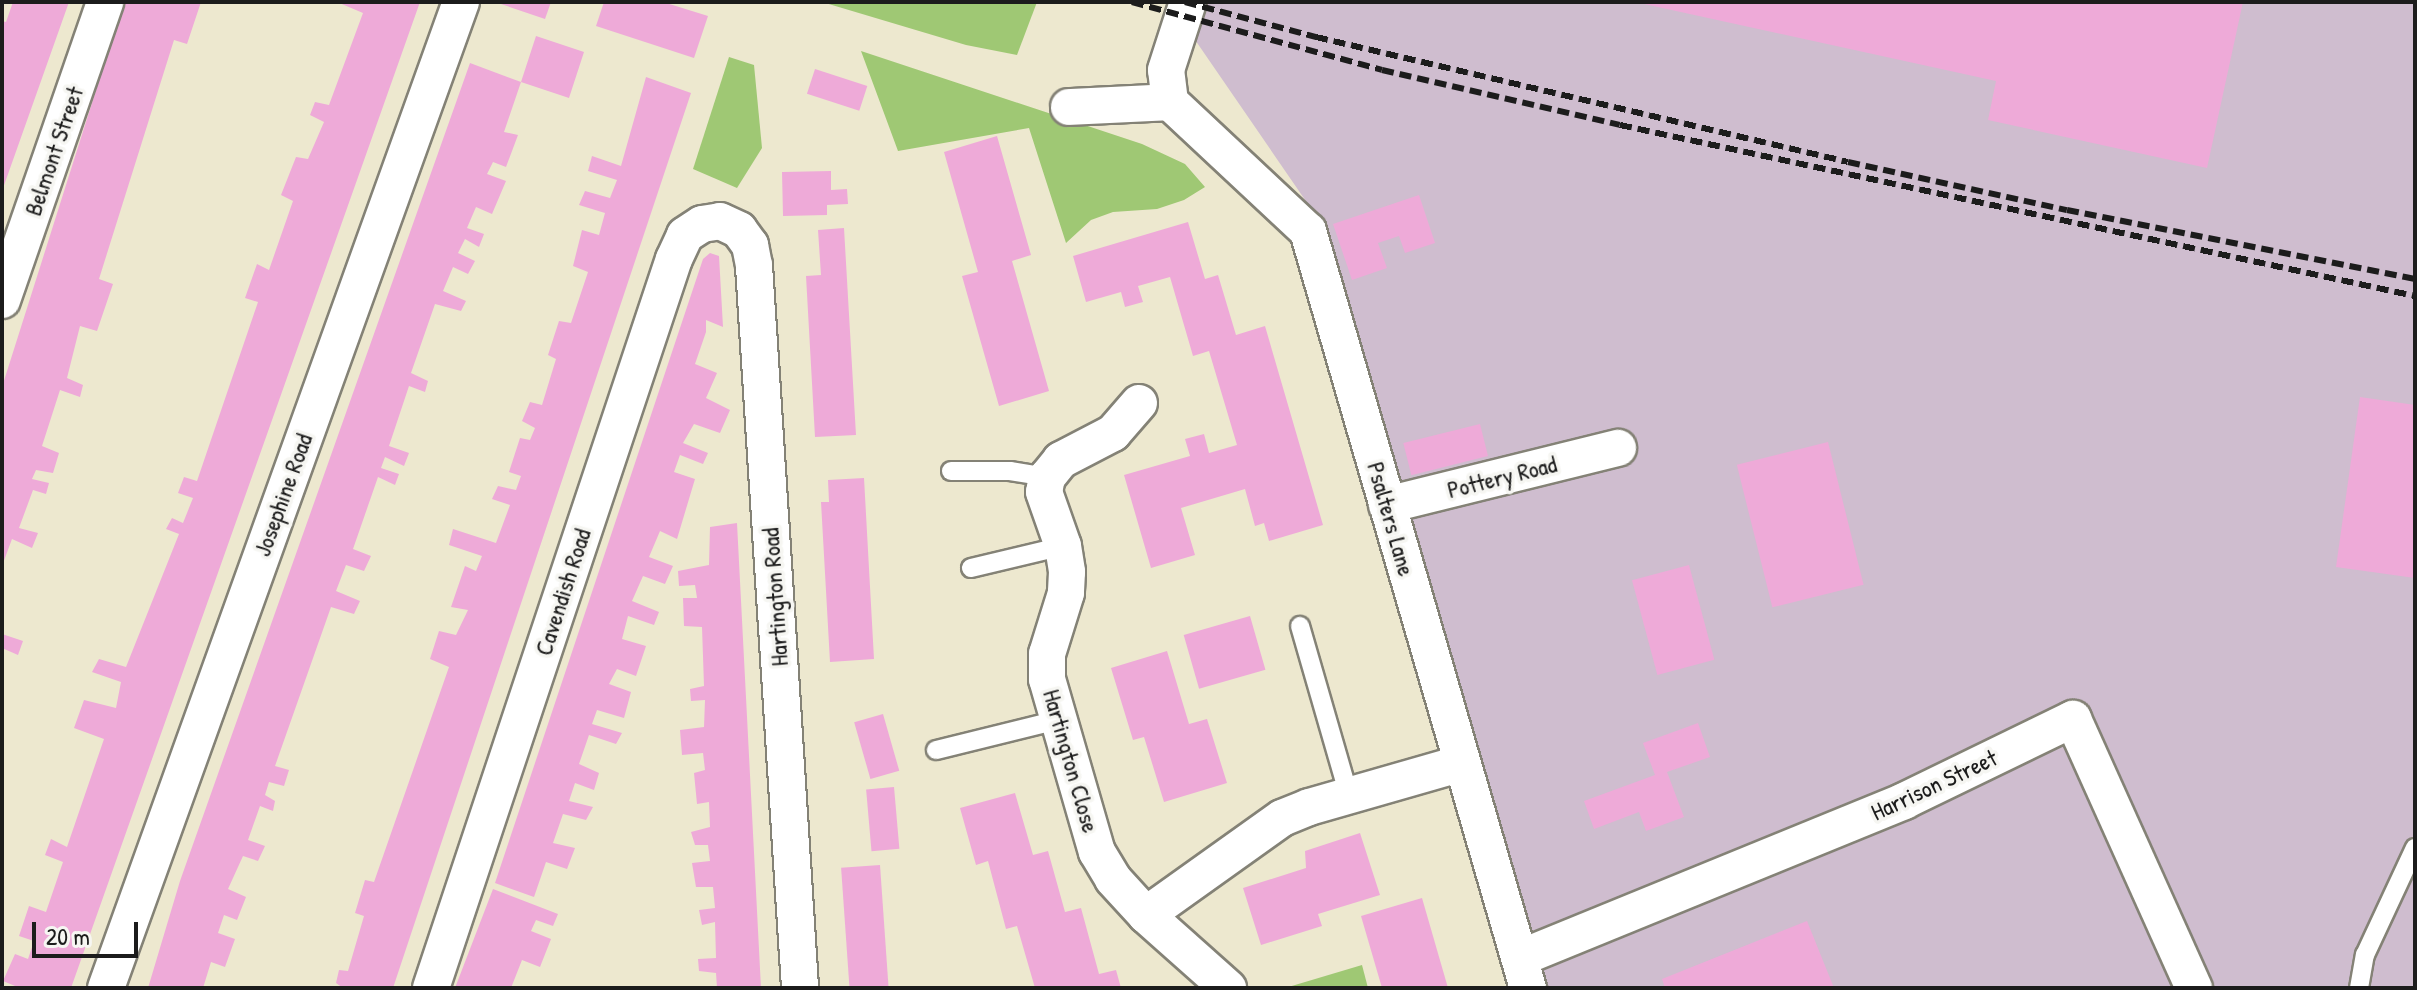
<!DOCTYPE html>
<style>
body{margin:0}
#map{position:relative;width:2417px;height:990px;overflow:hidden;background:#ede8cf;font-family:"Patrick Hand",sans-serif}
div>[style]{position:absolute}
[style*='--x']{left:calc(var(--x)*1px);top:calc(var(--y)*1px);width:calc(var(--w)*1px);rotate:calc(var(--a)*1deg)}
.industrial>*{inset:0;background:#cfbdcf}
.green>*{inset:0;background:#9fc874}
.building>*{inset:0;background:#eeaad8;transform-origin:0 0}
.roads{filter:drop-shadow(2px 0 #848276) drop-shadow(-2px 0 #848276) drop-shadow(0 2px #848276) drop-shadow(0 -2px #848276)}
.service>*{height:18px;margin:-9px;padding:0 9px;transform-origin:9px;border-radius:9px;background:#fff}
.minor>*{height:36px;margin:-18px;padding:0 18px;transform-origin:18px;border-radius:18px;background:#fff}
.rail>*{height:6px;margin-top:-3px;transform-origin:0;background:repeating-linear-gradient(90deg,#1c1c1c 0 12px,transparent 0 18px)}
span{translate:-50% -50%;white-space:nowrap;text-align:center;line-height:1.15;-webkit-text-stroke:7px #f6f6f2;paint-order:stroke}
.street-label{font-size:24px;color:#1c1c1c}
.frame{position:absolute;inset:0;border:4px solid #1c1c1c;pointer-events:none}
.scale{position:absolute;left:32px;top:922px;width:106px;height:36px;box-sizing:border-box;border:4px solid #1c1c1c;border-top:0;padding-left:10px;font-size:24px;line-height:28px;white-space:nowrap;color:#1c1c1c;-webkit-text-stroke:6px #f6f6f2;paint-order:stroke}
</style>
<div id="map">
<div class="industrial">
<i style="clip-path:polygon(1169px 2px,2415px 2px,2415px 988px,1536px 988px,1312px 210px)"></i>
</div>
<div class="green">
<i style="clip-path:polygon(822px 2px,1037px 2px,1017px 55px,966px 45px)"></i>
<i style="clip-path:polygon(861px 51px,1142px 144px,1185px 164px,1205px 187px,1184px 200px,1157px 209px,1113px 212px,1091px 220px,1066px 243px,1029px 128px,898px 151px)"></i>
<i style="clip-path:polygon(729px 57px,754px 65px,762px 148px,737px 188px,693px 169px)"></i>
<i style="clip-path:polygon(1362px 965px,1368px 988px,1285px 988px)"></i>
</div>
<div class="building">
<i style="clip-path:polygon(13px 2px,69px 2px,2px 191px,2px 21px,6px 22px)"></i>
<i style="clip-path:polygon(124px 2px,201px 2px,187px 44px,174px 40px,99px 279px,113px 284px,97px 331px,80px 326px,67px 378px,83px 385px,80px 397px,60px 390px,42px 446px,59px 453px,53px 473px,36px 470px,32px 479px,49px 483px,46px 494px,33px 490px,19px 528px,38px 533px,32px 548px,12px 539px,2px 566px,2px 387px)"></i>
<i style="clip-path:polygon(337px 2px,420px 2px,71px 988px,20px 988px,3px 981px,15px 954px,28px 959px,34px 941px,19px 936px,29px 906px,46px 912px,63px 862px,45px 855px,51px 839px,67px 847px,104px 739px,74px 728px,84px 700px,116px 708px,121px 682px,92px 672px,99px 659px,126px 667px,179px 534px,166px 529px,172px 518px,183px 523px,193px 498px,178px 493px,184px 477px,197px 481px,258px 302px,245px 298px,257px 264px,269px 270px,293px 201px,281px 195px,296px 157px,308px 159px,324px 122px,310px 115px,315px 102px,329px 105px,363px 13px)"></i>
<i style="clip-path:polygon(495px 2px,551px 2px,545px 19px)"></i>
<i style="clip-path:polygon(604px 2px,663px 2px,708px 16px,694px 58px,596px 26px)"></i>
<i style="clip-path:polygon(1635px 2px,2243px 2px,2207px 168px,1988px 120px,1996px 81px)"></i>
<i style="clip-path:polygon(536px 36px,584px 52px,569px 98px,521px 82px,504px 132px,518px 135px,506px 167px,493px 162px,487px 174px,506px 181px,492px 214px,476px 207px,467px 228px,484px 234px,479px 247px,465px 239px,458px 253px,475px 261px,468px 274px,453px 267px,443px 291px,466px 301px,461px 311px,435px 304px,411px 373px,428px 381px,425px 392px,409px 386px,389px 446px,409px 453px,404px 466px,385px 457px,381px 468px,399px 474px,395px 485px,378px 477px,353px 549px,371px 556px,364px 571px,346px 565px,336px 591px,360px 601px,354px 614px,331px 607px,275px 766px,289px 770px,284px 786px,269px 782px,265px 795px,275px 801px,273px 811px,260px 806px,248px 840px,265px 846px,258px 861px,243px 856px,228px 889px,246px 897px,237px 920px,224px 915px,218px 933px,235px 939px,225px 967px,211px 962px,203px 988px,148px 988px,180px 881px,470px 63px,521px 82px)"></i>
<i style="left:815px;top:69px;width:55px;height:26px;rotate:18deg"></i>
<i style="clip-path:polygon(646px 77px,691px 93px,393px 988px,343px 988px,336px 983px,339px 970px,348px 971px,364px 916px,355px 913px,365px 880px,374px 882px,449px 667px,430px 659px,439px 631px,456px 635px,468px 610px,451px 607px,465px 566px,476px 571px,482px 556px,449px 545px,453px 529px,496px 543px,510px 505px,492px 499px,498px 486px,516px 490px,521px 476px,509px 472px,520px 438px,530px 440px,535px 428px,522px 421px,530px 402px,542px 405px,556px 359px,548px 355px,559px 321px,571px 323px,588px 272px,573px 266px,582px 230px,599px 235px,605px 213px,579px 205px,585px 191px,610px 198px,617px 180px,588px 171px,592px 156px,621px 166px)"></i>
<i style="clip-path:polygon(997px 136px,1031px 255px,1012px 261px,1049px 391px,999px 406px,962px 276px,978px 272px,944px 152px)"></i>
<i style="clip-path:polygon(831px 171px,831px 190px,847px 189px,848px 204px,827px 205px,827px 215px,783px 216px,782px 172px)"></i>
<i style="clip-path:polygon(1419px 195px,1435px 243px,1405px 253px,1399px 236px,1378px 243px,1387px 268px,1352px 280px,1333px 224px)"></i>
<i style="clip-path:polygon(1188px 222px,1205px 279px,1218px 275px,1236px 335px,1265px 326px,1323px 525px,1269px 541px,1264px 523px,1255px 526px,1245px 489px,1181px 508px,1195px 555px,1151px 568px,1124px 475px,1190px 456px,1185px 439px,1204px 434px,1209px 453px,1237px 445px,1209px 351px,1193px 356px,1170px 277px,1138px 286px,1143px 302px,1125px 307px,1121px 292px,1086px 302px,1073px 256px)"></i>
<i style="clip-path:polygon(844px 228px,856px 435px,815px 437px,806px 276px,821px 275px,818px 230px)"></i>
<i style="clip-path:polygon(710px 253px,719px 256px,723px 327px,706px 320px,706px 332px,695px 364px,717px 373px,706px 398px,730px 410px,720px 433px,694px 424px,683px 443px,708px 453px,703px 464px,680px 455px,674px 472px,695px 479px,677px 539px,660px 531px,649px 557px,673px 566px,665px 584px,643px 576px,632px 601px,659px 612px,654px 625px,628px 616px,622px 639px,646px 646px,636px 676px,617px 669px,609px 684px,631px 692px,624px 718px,597px 710px,592px 724px,622px 733px,616px 744px,589px 735px,579px 764px,599px 773px,594px 790px,575px 783px,569px 801px,593px 807px,586px 820px,563px 814px,553px 843px,575px 848px,567px 869px,546px 862px,534px 897px,495px 883px,703px 259px)"></i>
<i style="clip-path:polygon(2360px 397px,2415px 405px,2415px 578px,2336px 567px)"></i>
<i style="left:1480px;top:424px;width:33px;height:79px;rotate:76deg"></i>
<i style="left:1828px;top:442px;width:147px;height:94px;rotate:76deg"></i>
<i style="clip-path:polygon(864px 478px,874px 659px,830px 662px,821px 502px,829px 502px,828px 480px)"></i>
<i style="clip-path:polygon(737px 523px,761px 988px,717px 988px,716px 973px,699px 971px,698px 959px,716px 958px,715px 922px,702px 925px,699px 910px,715px 908px,713px 887px,696px 887px,692px 863px,710px 861px,708px 845px,695px 845px,691px 832px,710px 827px,709px 802px,697px 804px,694px 773px,705px 770px,703px 753px,682px 755px,680px 730px,704px 727px,705px 700px,691px 701px,690px 689px,704px 686px,702px 627px,684px 626px,683px 598px,697px 598px,695px 585px,679px 586px,678px 571px,709px 565px,710px 527px)"></i>
<i style="left:1689px;top:565px;width:98px;height:59px;rotate:75deg"></i>
<i style="left:1250px;top:616px;width:56px;height:69px;rotate:74deg"></i>
<i style="clip-path:polygon(2px 634px,23px 641px,18px 655px,2px 648px)"></i>
<i style="clip-path:polygon(1167px 651px,1189px 724px,1207px 719px,1227px 783px,1164px 802px,1144px 737px,1133px 740px,1111px 668px)"></i>
<i style="left:883px;top:714px;width:59px;height:30px;rotate:74deg"></i>
<i style="clip-path:polygon(1698px 723px,1710px 757px,1667px 772px,1684px 817px,1646px 831px,1639px 812px,1594px 829px,1584px 801px,1655px 775px,1643px 743px)"></i>
<i style="left:894px;top:787px;width:62px;height:28px;rotate:85deg"></i>
<i style="clip-path:polygon(1015px 793px,1033px 855px,1048px 851px,1065px 912px,1081px 908px,1099px 974px,1116px 970px,1121px 988px,1035px 988px,1017px 926px,1006px 929px,988px 861px,976px 865px,960px 808px)"></i>
<i style="clip-path:polygon(1360px 833px,1380px 895px,1318px 914px,1322px 926px,1261px 945px,1243px 888px,1306px 868px,1305px 851px)"></i>
<i style="left:880px;top:865px;width:123px;height:39px;rotate:86deg"></i>
<i style="clip-path:polygon(493px 889px,558px 914px,553px 926px,536px 920px,531px 931px,551px 939px,540px 967px,522px 960px,511px 988px,455px 988px)"></i>
<i style="clip-path:polygon(1422px 898px,1448px 988px,1382px 988px,1361px 916px)"></i>
<i style="clip-path:polygon(1807px 921px,1834px 988px,1665px 988px,1662px 979px)"></i>
</div>
<div class="roads">
<div class="service">
<i style="--x:951;--y:471;--w:59;--a:0"></i>
<i style="--x:1010;--y:471;--w:37;--a:9"></i>
<i style="--x:971;--y:568;--w:95;--a:-13.4"></i>
<i style="--x:1300;--y:626;--w:177;--a:73.9"></i>
<i style="--x:936;--y:750;--w:126;--a:-13.8"></i>
<i style="--x:2359;--y:988;--w:34;--a:-80"></i>
<i style="--x:2365;--y:955;--w:118;--a:-65"></i>
</div>
<div class="minor">
<i style="--x:1170;--y:102;--w:189;--a:43.1"></i>
<i style="--x:1308;--y:231;--w:788;--a:73.8"></i>
<i style="--x:1170;--y:102;--w:32;--a:-97"></i>
<i style="--x:1166;--y:70;--w:71;--a:-72.1"></i>
<i style="--x:1069;--y:107;--w:101;--a:-2.8"></i>
<i style="--x:2;--y:300;--w:315;--a:-70.9"></i>
<i style="--x:1139;--y:403;--w:40;--a:131"></i>
<i style="--x:1113;--y:433;--w:59;--a:152.6"></i>
<i style="--x:1061;--y:460;--w:22;--a:129"></i>
<i style="--x:1047;--y:477;--w:15;--a:101"></i>
<i style="--x:1044;--y:492;--w:57;--a:70.6"></i>
<i style="--x:1063;--y:546;--w:26;--a:81"></i>
<i style="--x:1067;--y:572;--w:21;--a:93"></i>
<i style="--x:1066;--y:593;--w:64;--a:107.3"></i>
<i style="--x:1047;--y:654;--w:25;--a:90"></i>
<i style="--x:1047;--y:679;--w:180;--a:73.9"></i>
<i style="--x:1097;--y:852;--w:31;--a:59"></i>
<i style="--x:1113;--y:879;--w:49;--a:47.5"></i>
<i style="--x:1146;--y:915;--w:110;--a:41.7"></i>
<i style="--x:1387;--y:505;--w:238;--a:-13.9"></i>
<i style="--x:1146;--y:915;--w:167;--a:-35.5"></i>
<i style="--x:1282;--y:818;--w:29;--a:-22"></i>
<i style="--x:1309;--y:807;--w:159;--a:-16"></i>
<i style="--x:1520;--y:958;--w:415;--a:-22.2"></i>
<i style="--x:1904;--y:801;--w:188;--a:-25.9"></i>
<i style="--x:2073;--y:719;--w:295;--a:65.8"></i>
<i style="--x:106;--y:988;--w:1048;--a:-70.2"></i>
<i style="--x:431;--y:988;--w:768;--a:-71.57"></i>
<i style="--x:674;--y:259;--w:26;--a:-65"></i>
<i style="--x:685;--y:235;--w:20;--a:-33"></i>
<i style="--x:702;--y:224;--w:18;--a:-9"></i>
<i style="--x:720;--y:221;--w:21;--a:25"></i>
<i style="--x:739;--y:230;--w:19;--a:54"></i>
<i style="--x:750;--y:245;--w:21;--a:79"></i>
<i style="--x:754;--y:266;--w:723;--a:86.35"></i>
</div>
</div>
<div class="rail">
<i style="--x:1132;--y:2;--w:259;--a:15.2"></i>
<i style="--x:1382;--y:70;--w:244;--a:13"></i>
<i style="--x:1620;--y:125;--w:813;--a:12.14"></i>
<i style="--x:1185;--y:2;--w:136;--a:15"></i>
<i style="--x:1316;--y:37;--w:546;--a:13.22"></i>
<i style="--x:1848;--y:162;--w:224;--a:12.4"></i>
<i style="--x:2067;--y:210;--w:355;--a:11.2"></i>
</div>
<div class="street-label">
<span style="left:54px;top:151px;rotate:-71deg">Belmont Street</span>
<span style="left:1502px;top:477px;rotate:-14deg">Pottery Road</span>
<span style="left:283px;top:495px;rotate:-70deg">Josephine Road</span>
<span style="left:1391px;top:519px;rotate:74deg">Psalters Lane</span>
<span style="left:563px;top:592px;rotate:-72deg">Cavendish Road</span>
<span style="left:775px;top:597px;rotate:-94deg">Hartington Road</span>
<span style="left:1071px;top:761px;rotate:74deg">Hartington Close</span>
<span style="left:1934px;top:785px;rotate:-25deg">Harrison Street</span>
</div>
<div class="frame"></div>
<div class="scale">20 m</div>
</div>
